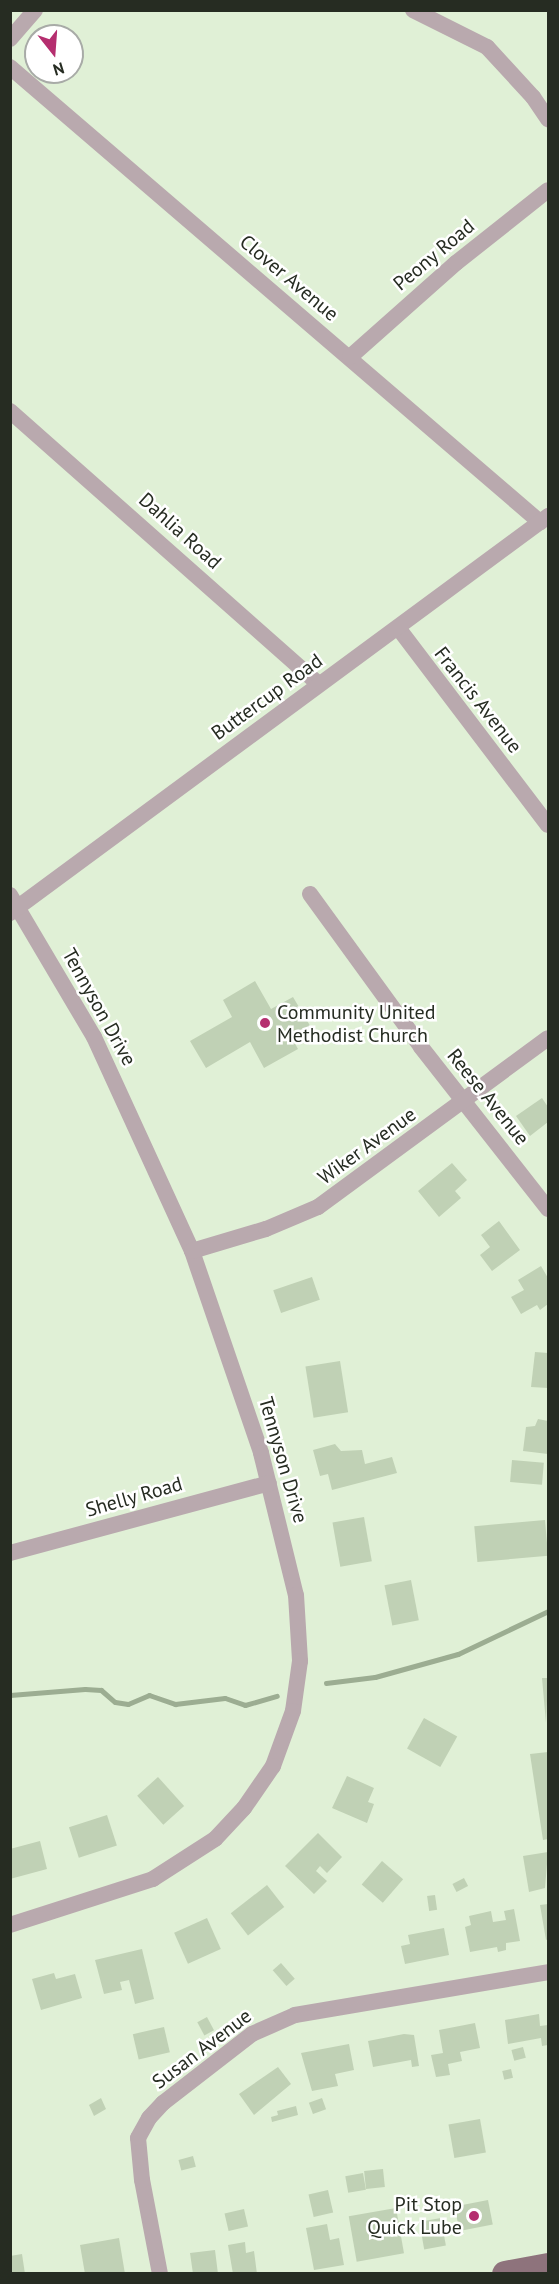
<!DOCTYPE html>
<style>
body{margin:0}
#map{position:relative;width:559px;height:2284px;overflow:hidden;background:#e0f0d6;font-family:"PT Sans",sans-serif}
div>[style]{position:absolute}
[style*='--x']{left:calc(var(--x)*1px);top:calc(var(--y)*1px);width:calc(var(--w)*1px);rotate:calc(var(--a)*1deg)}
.stream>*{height:5px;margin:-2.5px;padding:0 2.5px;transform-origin:2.5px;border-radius:2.5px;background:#9cad92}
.building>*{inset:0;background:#c0d1b5;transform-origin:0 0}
.street>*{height:16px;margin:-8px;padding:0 8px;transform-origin:8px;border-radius:8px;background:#b9a9ae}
.primary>*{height:26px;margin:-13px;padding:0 13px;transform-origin:13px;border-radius:13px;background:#8e737c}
.dots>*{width:16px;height:16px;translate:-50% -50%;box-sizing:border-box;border:3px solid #fff;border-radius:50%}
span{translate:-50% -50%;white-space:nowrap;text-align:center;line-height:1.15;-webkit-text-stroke:5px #fff;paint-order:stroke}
.street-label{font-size:20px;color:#262c22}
.poi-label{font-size:20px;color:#262c22}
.left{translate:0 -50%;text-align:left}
.right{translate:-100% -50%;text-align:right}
.frame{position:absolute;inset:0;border:12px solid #262c22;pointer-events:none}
.north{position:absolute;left:24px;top:24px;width:60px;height:60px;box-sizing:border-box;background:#fff;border:2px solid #a8aba7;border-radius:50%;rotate:163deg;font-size:16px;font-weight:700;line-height:24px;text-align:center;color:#262c22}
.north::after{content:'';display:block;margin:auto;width:21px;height:27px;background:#b52e6f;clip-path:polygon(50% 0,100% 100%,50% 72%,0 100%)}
</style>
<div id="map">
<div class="stream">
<i style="--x:326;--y:1683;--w:49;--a:-7"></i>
<i style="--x:375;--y:1677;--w:86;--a:-15.5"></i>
<i style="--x:458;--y:1654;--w:100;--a:-25.5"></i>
<i style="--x:10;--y:1695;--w:75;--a:-4.6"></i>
<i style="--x:85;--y:1689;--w:16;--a:4"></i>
<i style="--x:101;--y:1690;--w:18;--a:41"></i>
<i style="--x:115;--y:1702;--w:13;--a:9"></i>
<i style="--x:128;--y:1704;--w:23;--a:-23"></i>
<i style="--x:149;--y:1695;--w:28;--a:19"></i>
<i style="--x:175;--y:1704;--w:50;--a:-6.8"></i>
<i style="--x:225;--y:1698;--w:21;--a:19"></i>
<i style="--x:245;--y:1705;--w:33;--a:-16"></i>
</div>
<div class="building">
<i style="clip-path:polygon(255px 981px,271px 1009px,293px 997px,312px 1029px,293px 1040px,298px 1049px,264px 1068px,250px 1042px,206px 1068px,190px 1041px,232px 1017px,223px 1000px)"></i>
<i style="clip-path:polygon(542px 1098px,548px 1107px,548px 1122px,530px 1136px,516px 1116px)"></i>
<i style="clip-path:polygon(452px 1163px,467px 1180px,455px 1191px,461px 1198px,439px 1217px,418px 1191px)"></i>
<i style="clip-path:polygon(499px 1221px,520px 1250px,492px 1271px,480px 1255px,490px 1247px,481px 1235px)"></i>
<i style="clip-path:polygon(541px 1266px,548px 1278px,548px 1304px,540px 1310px,537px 1305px,521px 1314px,511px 1297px,524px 1290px,518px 1280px)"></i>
<i style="left:312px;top:1277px;width:24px;height:41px;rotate:71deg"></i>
<i style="clip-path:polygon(535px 1352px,548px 1353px,548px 1388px,531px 1387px)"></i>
<i style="left:340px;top:1361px;width:52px;height:35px;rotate:81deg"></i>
<i style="clip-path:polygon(538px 1419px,548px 1421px,548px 1454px,523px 1451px,526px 1427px,535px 1426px)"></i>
<i style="clip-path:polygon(335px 1444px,341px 1451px,362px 1450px,365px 1464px,392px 1457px,397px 1473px,332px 1490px,328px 1474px,320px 1476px,313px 1450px)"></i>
<i style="left:512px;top:1460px;width:32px;height:22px;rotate:5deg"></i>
<i style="left:364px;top:1517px;width:45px;height:32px;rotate:80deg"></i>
<i style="left:545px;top:1520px;width:36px;height:71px;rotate:85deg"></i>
<i style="left:411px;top:1580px;width:41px;height:27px;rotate:79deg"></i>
<i style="clip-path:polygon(542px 1678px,548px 1678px,546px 1723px)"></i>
<i style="left:424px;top:1718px;width:38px;height:35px;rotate:29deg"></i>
<i style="clip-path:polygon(548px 1752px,548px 1839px,543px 1840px,530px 1754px)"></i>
<i style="clip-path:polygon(347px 1776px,374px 1788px,368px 1802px,374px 1804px,367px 1823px,332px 1808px)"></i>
<i style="left:158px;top:1777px;width:39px;height:28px;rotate:48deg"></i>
<i style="left:107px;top:1815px;width:32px;height:40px;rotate:72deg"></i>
<i style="clip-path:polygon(318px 1833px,342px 1857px,327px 1873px,320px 1866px,316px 1871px,327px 1881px,314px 1894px,285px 1866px)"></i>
<i style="clip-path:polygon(40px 1841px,47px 1869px,10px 1879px,10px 1849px)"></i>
<i style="clip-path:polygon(548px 1852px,545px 1888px,529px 1892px,523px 1856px)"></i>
<i style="left:382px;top:1861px;width:28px;height:31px;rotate:41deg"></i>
<i style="left:464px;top:1878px;width:9px;height:13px;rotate:63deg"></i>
<i style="left:267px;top:1885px;width:28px;height:46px;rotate:52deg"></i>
<i style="left:435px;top:1895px;width:15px;height:8px;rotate:82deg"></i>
<i style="clip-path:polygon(548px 1904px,548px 1939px,546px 1940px,540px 1905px)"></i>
<i style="clip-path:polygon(514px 1909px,520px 1941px,506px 1943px,506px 1950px,498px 1952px,497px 1947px,470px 1952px,465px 1927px,471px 1925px,469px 1916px,491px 1911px,493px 1922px,506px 1920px,504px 1911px)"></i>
<i style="left:207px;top:1918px;width:34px;height:36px;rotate:66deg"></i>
<i style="clip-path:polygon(444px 1928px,449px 1955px,405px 1964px,401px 1946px,410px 1944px,408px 1935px)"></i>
<i style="clip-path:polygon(142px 1949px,154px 1999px,135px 2004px,129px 1980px,120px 1982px,122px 1990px,104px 1994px,95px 1960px)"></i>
<i style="left:281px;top:1963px;width:21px;height:11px;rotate:49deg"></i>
<i style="clip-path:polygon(54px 1973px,56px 1979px,75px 1974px,82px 1998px,41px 2010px,32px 1979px)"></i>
<i style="clip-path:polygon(539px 2014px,540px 2026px,548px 2025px,548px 2045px,542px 2046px,541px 2038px,508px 2044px,505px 2020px)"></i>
<i style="left:207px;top:2017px;width:15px;height:11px;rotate:62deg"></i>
<i style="clip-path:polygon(475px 2023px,480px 2048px,460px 2052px,462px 2061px,448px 2064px,450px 2075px,436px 2077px,431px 2055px,443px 2053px,439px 2030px)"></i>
<i style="left:164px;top:2027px;width:26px;height:32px;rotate:77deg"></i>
<i style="clip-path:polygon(404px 2034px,414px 2035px,419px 2066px,412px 2067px,411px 2060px,373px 2067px,368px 2041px)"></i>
<i style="clip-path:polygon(349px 2044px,354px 2070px,335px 2074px,338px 2086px,312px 2091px,301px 2053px)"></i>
<i style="left:523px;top:2047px;width:11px;height:12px;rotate:75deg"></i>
<i style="clip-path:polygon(278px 2067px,291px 2084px,254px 2115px,239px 2094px)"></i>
<i style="left:511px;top:2069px;width:9px;height:9px;rotate:77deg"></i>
<i style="clip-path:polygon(101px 2098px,106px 2109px,94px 2116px,89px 2105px)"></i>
<i style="left:322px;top:2098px;width:12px;height:14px;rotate:70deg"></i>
<i style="clip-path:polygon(296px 2106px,298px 2115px,272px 2122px,271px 2117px,278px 2115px,277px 2111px)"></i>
<i style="left:480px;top:2119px;width:34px;height:32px;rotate:80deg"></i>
<i style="left:193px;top:2156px;width:11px;height:15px;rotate:75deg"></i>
<i style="left:383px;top:2169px;width:18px;height:19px;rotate:84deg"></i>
<i style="left:363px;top:2173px;width:17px;height:18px;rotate:80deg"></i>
<i style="left:328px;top:2190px;width:23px;height:20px;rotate:77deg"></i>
<i style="left:488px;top:2200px;width:25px;height:34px;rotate:79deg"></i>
<i style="left:396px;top:2208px;width:46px;height:48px;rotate:80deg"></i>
<i style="left:244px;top:2209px;width:18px;height:20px;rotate:77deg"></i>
<i style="left:441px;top:2218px;width:28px;height:22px;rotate:80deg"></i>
<i style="clip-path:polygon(327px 2224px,330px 2240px,339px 2238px,344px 2265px,314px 2270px,306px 2228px)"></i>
<i style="clip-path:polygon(119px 2238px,125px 2274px,85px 2274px,80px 2245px)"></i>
<i style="clip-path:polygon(245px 2242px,246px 2253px,254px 2251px,257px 2274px,233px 2274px,228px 2245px)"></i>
<i style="clip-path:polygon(215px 2250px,218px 2274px,193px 2274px,190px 2253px)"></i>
<i style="clip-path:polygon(22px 2254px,25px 2274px,10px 2274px,10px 2256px)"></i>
</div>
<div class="street">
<i style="--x:413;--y:10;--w:83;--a:26.6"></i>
<i style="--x:487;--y:47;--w:68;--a:47.4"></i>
<i style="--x:533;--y:97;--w:27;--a:56"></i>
<i style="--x:10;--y:39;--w:38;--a:-49"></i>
<i style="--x:10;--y:67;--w:699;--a:40.65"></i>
<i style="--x:350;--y:357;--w:142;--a:-41.6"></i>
<i style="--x:456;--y:263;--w:117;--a:-38.4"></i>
<i style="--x:10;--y:411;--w:412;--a:41.5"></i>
<i style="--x:399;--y:629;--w:246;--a:52.8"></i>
<i style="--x:310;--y:894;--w:189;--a:54"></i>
<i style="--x:421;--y:1047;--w:206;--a:51.9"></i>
<i style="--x:10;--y:895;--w:165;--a:59.4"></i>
<i style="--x:94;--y:1037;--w:235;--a:65.4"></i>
<i style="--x:192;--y:1251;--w:213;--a:71.1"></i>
<i style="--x:261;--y:1453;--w:146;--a:76.2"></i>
<i style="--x:296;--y:1595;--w:66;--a:86.5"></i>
<i style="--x:300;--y:1661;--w:50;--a:98"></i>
<i style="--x:293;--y:1711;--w:59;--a:110"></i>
<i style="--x:273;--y:1766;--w:51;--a:124.6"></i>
<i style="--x:244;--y:1808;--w:42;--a:133.1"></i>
<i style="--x:215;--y:1839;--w:74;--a:147.2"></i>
<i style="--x:153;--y:1879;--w:150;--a:162.2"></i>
<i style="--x:10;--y:913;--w:669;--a:-36.42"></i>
<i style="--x:192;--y:1251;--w:77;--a:-16.6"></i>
<i style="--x:266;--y:1229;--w:56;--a:-22.9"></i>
<i style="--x:318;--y:1207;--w:285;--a:-36.3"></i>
<i style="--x:10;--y:1553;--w:268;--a:-15.1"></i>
<i style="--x:160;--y:2274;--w:96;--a:-100.8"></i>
<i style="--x:142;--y:2180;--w:42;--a:-95.4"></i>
<i style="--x:138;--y:2138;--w:23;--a:-61"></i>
<i style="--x:149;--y:2118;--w:21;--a:-47"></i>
<i style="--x:163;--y:2103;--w:113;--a:-37.8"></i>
<i style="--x:252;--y:2034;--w:47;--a:-23.8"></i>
<i style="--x:295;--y:2015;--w:257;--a:-9.6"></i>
</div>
<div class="primary">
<i style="--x:505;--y:2274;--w:44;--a:-10.5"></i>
</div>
<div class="dots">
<i style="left:265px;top:1023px;background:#b52e6f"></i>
<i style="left:474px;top:2216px;background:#b52e6f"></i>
</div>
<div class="street-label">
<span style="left:434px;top:255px;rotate:-40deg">Peony Road</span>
<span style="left:289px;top:278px;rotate:40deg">Clover Avenue</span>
<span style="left:180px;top:531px;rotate:42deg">Dahlia Road</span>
<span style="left:267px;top:697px;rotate:-36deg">Buttercup Road</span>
<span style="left:478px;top:700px;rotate:52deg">Francis Avenue</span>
<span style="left:99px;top:1007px;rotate:61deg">Tennyson Drive</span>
<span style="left:488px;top:1097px;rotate:51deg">Reese Avenue</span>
<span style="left:367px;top:1146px;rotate:-36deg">Wiker Avenue</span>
<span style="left:283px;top:1460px;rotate:74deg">Tennyson Drive</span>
<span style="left:134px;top:1497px;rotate:-16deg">Shelly Road</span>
<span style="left:202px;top:2049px;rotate:-37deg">Susan Avenue</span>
</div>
<div class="poi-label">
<span class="left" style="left:277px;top:1024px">Community United<br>Methodist Church</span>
<span class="right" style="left:462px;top:2216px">Pit Stop<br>Quick Lube</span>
</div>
<div class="frame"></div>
<div class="north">N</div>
</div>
